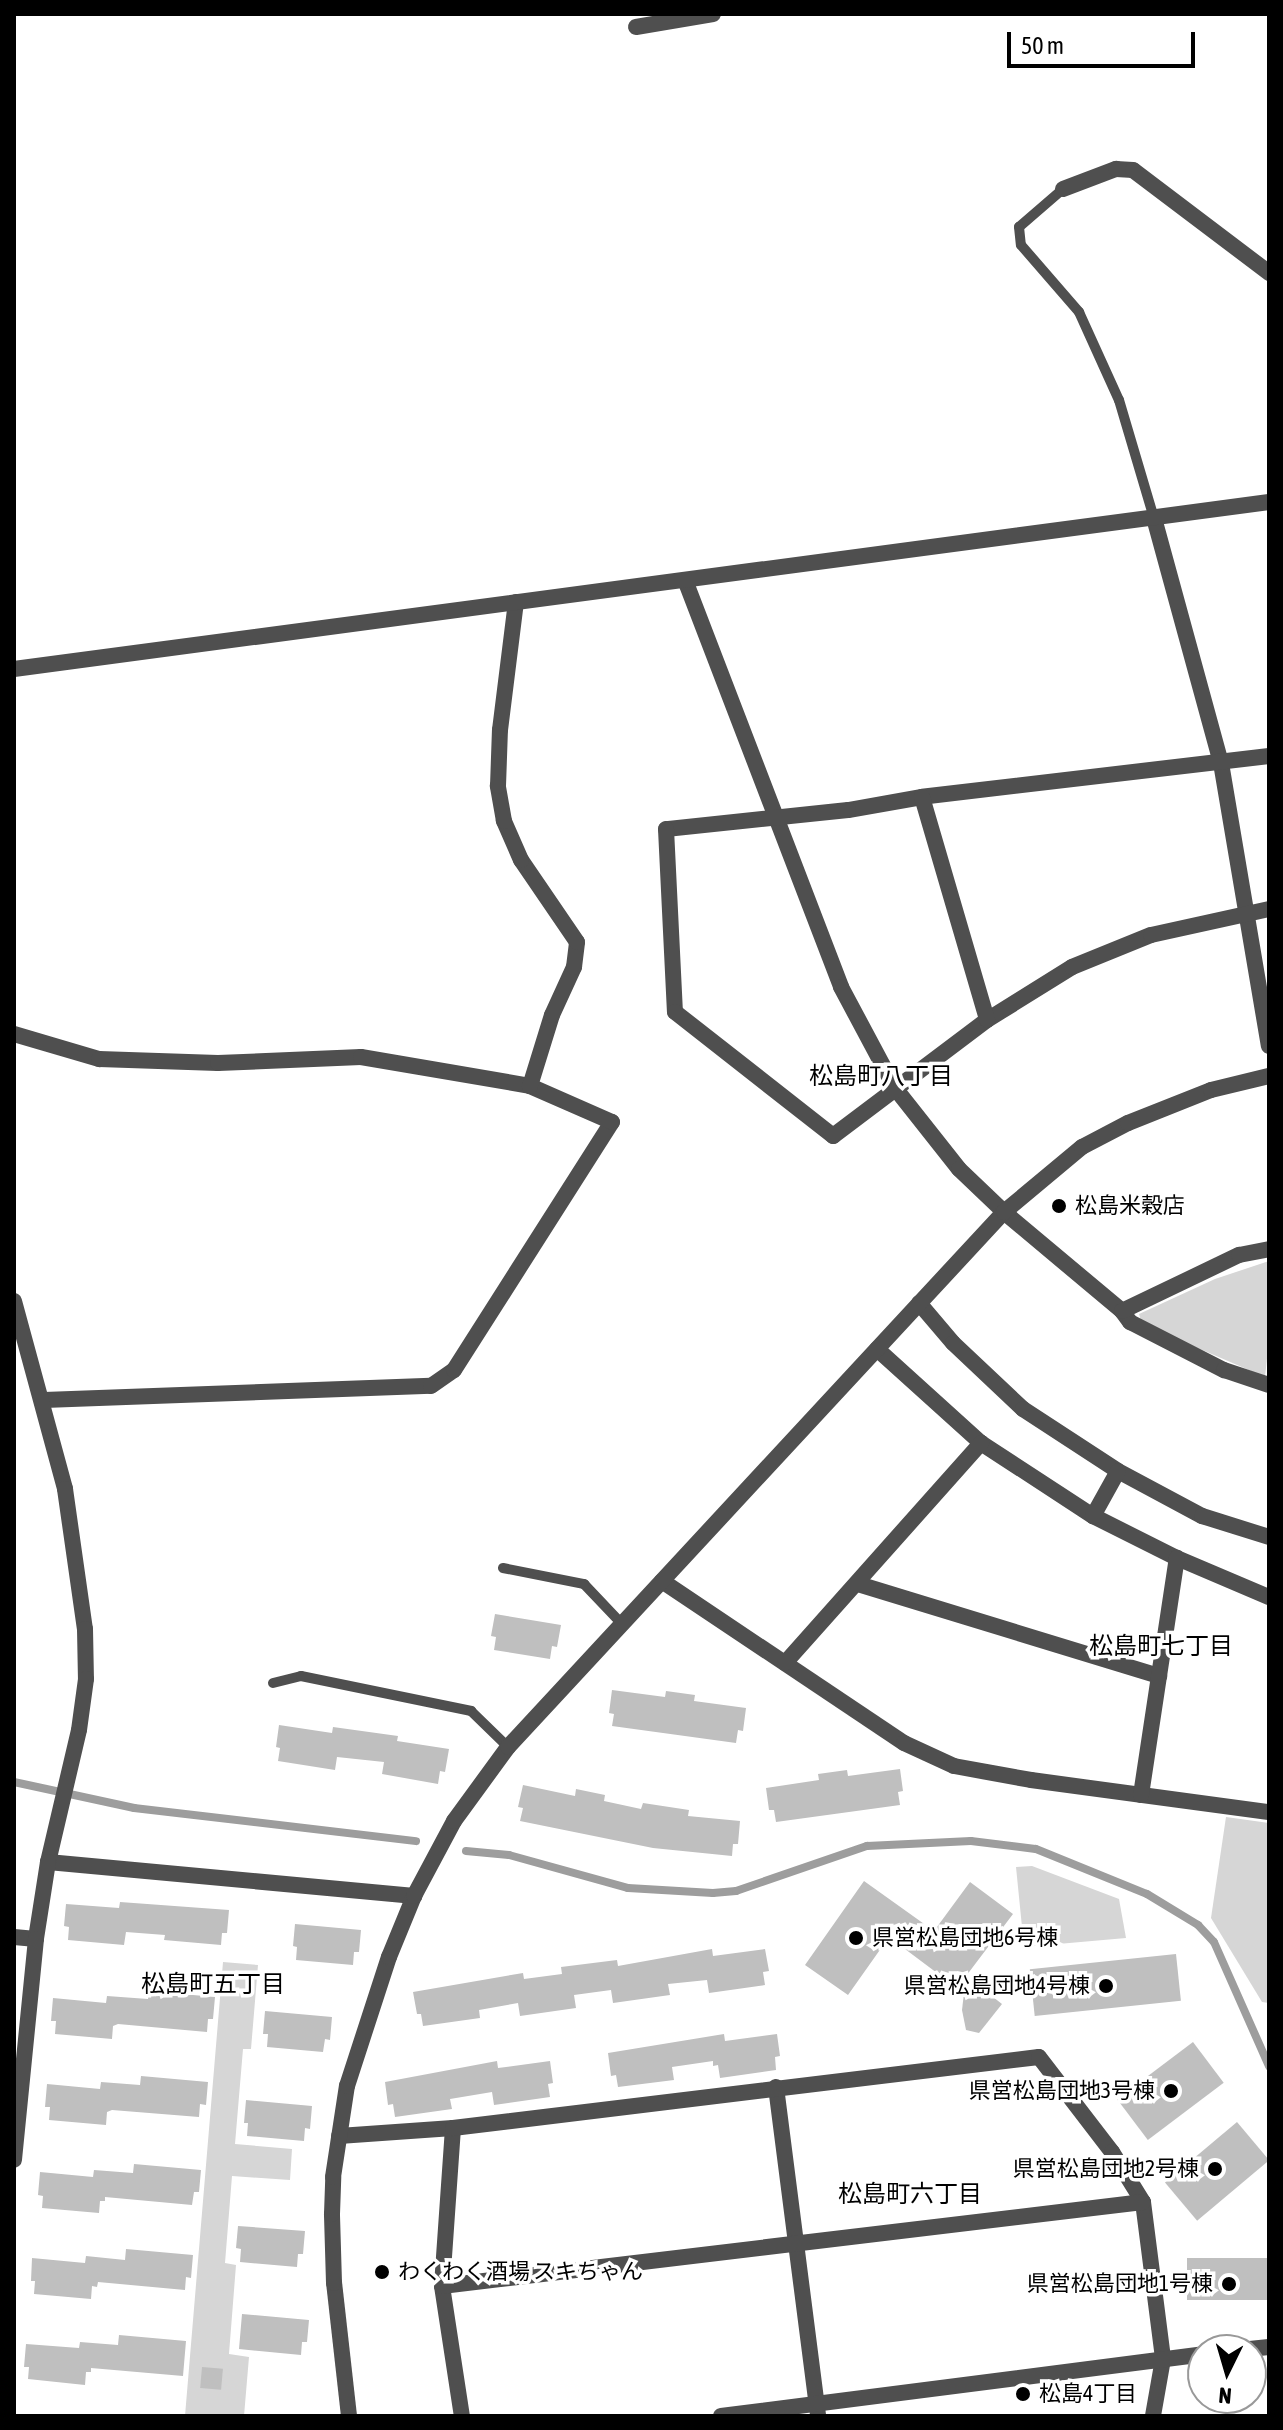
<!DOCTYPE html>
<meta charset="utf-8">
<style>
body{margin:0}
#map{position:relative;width:1283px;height:2430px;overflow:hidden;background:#fff;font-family:"Asap Condensed","Noto Sans JP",sans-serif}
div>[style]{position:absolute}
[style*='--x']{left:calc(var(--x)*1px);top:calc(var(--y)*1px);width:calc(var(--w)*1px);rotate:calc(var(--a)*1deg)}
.green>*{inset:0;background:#d6d6d6}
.stream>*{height:8px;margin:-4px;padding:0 4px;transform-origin:4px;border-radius:4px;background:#9d9d9d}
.building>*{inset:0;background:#bfbfbf;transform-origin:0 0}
.service>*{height:10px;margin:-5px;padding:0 5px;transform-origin:5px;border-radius:5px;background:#4f4f4f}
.minor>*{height:16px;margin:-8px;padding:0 8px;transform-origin:8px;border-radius:8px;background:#4f4f4f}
.tertiary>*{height:16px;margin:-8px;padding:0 8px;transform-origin:8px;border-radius:8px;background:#4f4f4f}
.dots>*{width:22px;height:22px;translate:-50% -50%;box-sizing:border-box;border:4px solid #fff;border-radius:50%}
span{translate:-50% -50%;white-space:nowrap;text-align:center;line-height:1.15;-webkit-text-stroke:7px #fff;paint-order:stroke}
.poi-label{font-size:22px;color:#000}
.left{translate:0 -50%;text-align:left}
.right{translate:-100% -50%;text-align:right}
.neighbourhood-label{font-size:24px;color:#000}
.frame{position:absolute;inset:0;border:16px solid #000;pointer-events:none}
.north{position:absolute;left:1187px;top:2334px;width:80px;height:80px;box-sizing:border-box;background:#fff;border:2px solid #999;border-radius:50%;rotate:185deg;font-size:22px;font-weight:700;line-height:32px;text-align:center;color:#000}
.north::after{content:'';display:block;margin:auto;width:28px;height:36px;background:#000;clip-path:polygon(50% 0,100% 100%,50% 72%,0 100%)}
.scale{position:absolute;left:1007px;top:32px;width:188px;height:36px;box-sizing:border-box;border:4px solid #000;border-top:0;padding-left:10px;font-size:24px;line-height:28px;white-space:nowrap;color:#000;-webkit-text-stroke:6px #fff;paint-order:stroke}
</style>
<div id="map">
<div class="green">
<i style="clip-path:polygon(1269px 1261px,1269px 1340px,1265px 1377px,1142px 1324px,1139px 1314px,1215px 1279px)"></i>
<i style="clip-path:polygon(1226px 1817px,1269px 1823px,1269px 2003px,1262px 2002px,1211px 1918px)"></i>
<i style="clip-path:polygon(1032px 1866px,1119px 1899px,1126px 1938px,1024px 1947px,1016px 1867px)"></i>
<i style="clip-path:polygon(223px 1962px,258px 1965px,251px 2049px,243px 2049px,235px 2144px,292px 2149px,290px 2180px,232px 2176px,225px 2263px,236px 2265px,229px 2354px,249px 2357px,244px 2416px,185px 2416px)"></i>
</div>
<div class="stream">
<i style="--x:14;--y:1782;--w:123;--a:12.2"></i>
<i style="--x:134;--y:1808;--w:284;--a:6.7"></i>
<i style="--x:466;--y:1851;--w:43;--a:5.3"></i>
<i style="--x:509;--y:1855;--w:123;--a:15.5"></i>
<i style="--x:628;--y:1888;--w:85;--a:3.4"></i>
<i style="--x:713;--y:1893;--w:23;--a:-5"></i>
<i style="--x:736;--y:1891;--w:139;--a:-19"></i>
<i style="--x:867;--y:1846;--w:104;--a:-2.8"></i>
<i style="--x:971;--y:1841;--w:65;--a:7"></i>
<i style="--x:1036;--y:1849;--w:120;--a:22.1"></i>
<i style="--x:1147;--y:1894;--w:60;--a:31.3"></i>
<i style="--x:1198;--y:1925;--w:23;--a:47"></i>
<i style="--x:1214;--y:1942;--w:136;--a:66.1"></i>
</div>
<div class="building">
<i style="clip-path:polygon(495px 1614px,561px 1625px,557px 1647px,552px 1646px,550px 1659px,494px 1650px,496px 1637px,491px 1636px)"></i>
<i style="clip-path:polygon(612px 1690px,665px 1697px,666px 1691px,695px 1695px,694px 1701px,746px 1708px,743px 1731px,738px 1730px,736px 1743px,612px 1726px,614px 1714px,609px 1713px)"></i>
<i style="clip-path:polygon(279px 1725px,332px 1733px,333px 1727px,398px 1736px,397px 1741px,449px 1749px,445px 1772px,440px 1771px,438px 1784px,382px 1774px,384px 1762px,337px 1757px,335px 1770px,278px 1761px,280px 1748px,276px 1747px)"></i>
<i style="clip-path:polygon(900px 1769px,903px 1791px,898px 1792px,900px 1805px,776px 1822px,774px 1810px,769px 1810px,766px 1788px,819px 1780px,818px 1774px,847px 1770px,848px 1776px)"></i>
<i style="clip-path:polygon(523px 1785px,575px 1796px,576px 1789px,605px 1795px,604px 1801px,641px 1809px,643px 1803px,689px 1810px,688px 1816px,740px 1821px,738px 1844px,733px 1844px,732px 1856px,653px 1848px,520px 1821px,523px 1808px,518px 1807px)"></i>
<i style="clip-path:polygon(864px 1881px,934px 1931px,970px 1882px,1013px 1914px,957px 1988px,889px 1937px,848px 1995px,805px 1965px)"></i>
<i style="clip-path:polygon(120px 1902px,229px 1910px,227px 1933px,222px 1933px,221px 1945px,164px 1940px,165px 1935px,126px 1932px,124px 1945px,68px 1940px,69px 1927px,64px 1926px,66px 1904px,119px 1908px)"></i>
<i style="clip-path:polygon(295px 1924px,361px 1930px,359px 1952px,354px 1952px,353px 1965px,296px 1960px,297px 1947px,293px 1946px)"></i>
<i style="clip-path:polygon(712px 1949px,713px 1956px,765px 1949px,769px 1971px,763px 1972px,765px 1985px,709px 1993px,707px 1980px,668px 1984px,670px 1995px,613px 2003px,611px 1990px,574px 1995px,576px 2008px,520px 2016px,518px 2003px,479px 2010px,480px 2018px,423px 2026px,421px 2014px,417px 2014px,413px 1992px,523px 1973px,524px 1979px,562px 1974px,561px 1967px,617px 1960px,618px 1966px)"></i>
<i style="left:1176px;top:1954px;width:47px;height:147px;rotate:84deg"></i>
<i style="clip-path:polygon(966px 1976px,1002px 2004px,979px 2033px,966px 2030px,962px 2010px)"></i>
<i style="clip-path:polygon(149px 1991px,215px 1997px,213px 2019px,208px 2019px,207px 2032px,118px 2024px,113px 2026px,112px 2039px,55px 2034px,56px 2021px,51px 2021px,53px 1998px,106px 2003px,107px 1996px,148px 1999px)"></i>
<i style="clip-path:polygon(265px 2011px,332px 2017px,330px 2040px,325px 2039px,323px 2052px,267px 2047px,268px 2034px,263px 2034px)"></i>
<i style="clip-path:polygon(724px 2034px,725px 2041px,777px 2034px,780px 2056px,775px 2057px,776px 2070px,720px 2078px,718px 2065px,713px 2066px,713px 2061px,672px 2067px,674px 2080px,618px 2087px,616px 2075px,611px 2076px,608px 2053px)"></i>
<i style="left:1193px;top:2042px;width:51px;height:95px;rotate:53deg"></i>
<i style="clip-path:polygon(497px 2061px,498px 2068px,550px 2061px,553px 2083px,548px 2084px,550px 2097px,494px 2105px,492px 2092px,450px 2099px,452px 2109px,395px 2117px,393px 2104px,388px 2105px,385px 2082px)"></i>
<i style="clip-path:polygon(141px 2076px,208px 2082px,206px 2105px,200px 2104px,199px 2117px,112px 2110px,107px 2112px,106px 2125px,49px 2120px,50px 2107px,45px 2107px,47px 2084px,100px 2089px,101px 2082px,140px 2085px)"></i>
<i style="clip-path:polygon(246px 2100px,312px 2106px,310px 2129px,305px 2128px,304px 2141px,247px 2136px,248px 2123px,244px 2123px)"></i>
<i style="left:1237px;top:2122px;width:50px;height:94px;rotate:50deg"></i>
<i style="clip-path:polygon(134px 2164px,201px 2170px,199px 2192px,194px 2192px,192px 2205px,105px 2197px,105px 2201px,100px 2201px,99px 2213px,42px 2208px,43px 2196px,38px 2195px,40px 2172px,93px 2177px,94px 2170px,133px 2173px)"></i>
<i style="clip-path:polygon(238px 2226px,305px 2231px,303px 2254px,298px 2254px,297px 2267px,240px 2262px,241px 2249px,236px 2248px)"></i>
<i style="clip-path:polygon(126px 2249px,193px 2255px,191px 2278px,186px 2277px,185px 2290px,98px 2282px,97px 2287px,92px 2286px,91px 2299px,34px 2294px,35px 2281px,31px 2281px,32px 2258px,85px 2263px,86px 2256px,125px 2260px)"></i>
<i style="left:1269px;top:2258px;width:42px;height:82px;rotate:90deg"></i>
<i style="clip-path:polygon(242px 2314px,309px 2320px,307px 2342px,302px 2342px,301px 2355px,239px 2349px)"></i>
<i style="clip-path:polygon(119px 2335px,186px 2341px,183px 2376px,91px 2368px,91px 2372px,86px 2372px,85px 2385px,28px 2379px,29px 2367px,24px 2367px,26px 2344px,79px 2348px,80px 2342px,118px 2345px)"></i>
<i style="left:202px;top:2367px;width:21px;height:21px;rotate:5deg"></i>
</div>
<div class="service">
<i style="--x:1063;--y:189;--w:58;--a:139.2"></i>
<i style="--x:1019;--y:227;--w:18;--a:84"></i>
<i style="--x:1021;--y:245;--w:89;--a:49.1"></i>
<i style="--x:1079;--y:312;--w:97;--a:65.6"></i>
<i style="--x:1119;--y:400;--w:123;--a:73.5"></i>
<i style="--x:503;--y:1568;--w:83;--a:11.2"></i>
<i style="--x:584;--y:1584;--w:55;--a:46.5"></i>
<i style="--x:273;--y:1683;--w:29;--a:-14"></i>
<i style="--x:301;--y:1676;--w:174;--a:11.6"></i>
<i style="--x:471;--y:1711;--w:52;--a:44.2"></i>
</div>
<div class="minor">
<i style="--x:636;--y:27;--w:78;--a:-9.6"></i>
<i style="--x:1063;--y:189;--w:57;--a:-20.7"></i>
<i style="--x:1116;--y:169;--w:17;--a:3"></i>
<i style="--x:1133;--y:170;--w:171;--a:37.1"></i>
<i style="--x:1154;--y:518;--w:254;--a:74.7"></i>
<i style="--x:1221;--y:763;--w:287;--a:80.4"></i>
<i style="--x:685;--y:580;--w:436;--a:69"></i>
<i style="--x:841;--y:987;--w:115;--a:61.9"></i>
<i style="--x:895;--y:1088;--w:103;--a:51.7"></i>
<i style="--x:959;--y:1169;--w:62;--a:43.7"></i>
<i style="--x:1004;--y:1212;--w:154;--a:40"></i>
<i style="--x:1122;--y:1311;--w:14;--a:54"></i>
<i style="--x:1130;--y:1322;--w:106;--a:27.1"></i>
<i style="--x:1224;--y:1370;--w:47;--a:18.4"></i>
<i style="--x:1269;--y:756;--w:349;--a:173.3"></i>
<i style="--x:922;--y:797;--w:75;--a:170"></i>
<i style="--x:848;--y:810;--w:183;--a:174"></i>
<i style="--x:666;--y:829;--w:183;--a:87.2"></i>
<i style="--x:675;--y:1012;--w:201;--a:38.1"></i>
<i style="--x:833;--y:1136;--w:193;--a:-37"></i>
<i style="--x:987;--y:1020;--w:100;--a:-31.9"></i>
<i style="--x:1072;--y:967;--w:85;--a:-22.1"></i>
<i style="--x:1151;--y:935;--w:121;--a:-12.4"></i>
<i style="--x:922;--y:797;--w:232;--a:73.7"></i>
<i style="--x:14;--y:1034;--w:89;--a:16.4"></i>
<i style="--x:99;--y:1059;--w:119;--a:1.9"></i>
<i style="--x:218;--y:1063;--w:143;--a:-2.4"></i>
<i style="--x:361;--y:1057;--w:171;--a:9.7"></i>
<i style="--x:919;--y:1303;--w:52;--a:49.6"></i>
<i style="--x:953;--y:1343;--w:96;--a:43.3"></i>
<i style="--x:1023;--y:1409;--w:113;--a:33.1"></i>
<i style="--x:1118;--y:1471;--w:95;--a:28.2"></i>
<i style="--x:1202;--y:1516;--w:70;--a:17.4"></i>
<i style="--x:1122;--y:1311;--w:130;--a:-25.6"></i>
<i style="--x:1239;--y:1255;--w:31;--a:-11"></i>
<i style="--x:877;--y:1349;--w:140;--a:42.1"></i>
<i style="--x:981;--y:1443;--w:134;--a:33.1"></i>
<i style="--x:1093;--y:1516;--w:94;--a:26.6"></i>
<i style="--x:1177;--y:1558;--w:100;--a:23"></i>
<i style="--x:44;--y:1400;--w:387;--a:-2.1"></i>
<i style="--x:431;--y:1386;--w:28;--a:-35"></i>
<i style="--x:454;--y:1370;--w:294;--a:-57.5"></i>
<i style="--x:612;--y:1122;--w:90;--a:-156.3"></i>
<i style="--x:530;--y:1086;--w:74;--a:-72.8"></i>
<i style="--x:552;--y:1015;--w:53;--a:-65.4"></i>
<i style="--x:574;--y:967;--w:25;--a:-83"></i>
<i style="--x:577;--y:942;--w:99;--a:-124.3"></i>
<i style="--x:521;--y:860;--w:43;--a:-113.6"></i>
<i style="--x:504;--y:821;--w:36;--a:-100"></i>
<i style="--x:498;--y:786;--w:56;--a:-88"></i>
<i style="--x:500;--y:730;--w:129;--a:-82.9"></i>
<i style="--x:1093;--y:1516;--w:51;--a:-60.9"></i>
<i style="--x:662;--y:1581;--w:291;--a:33.8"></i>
<i style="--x:904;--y:1743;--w:55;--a:24.7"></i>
<i style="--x:954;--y:1766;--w:78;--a:10.3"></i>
<i style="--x:1031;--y:1780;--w:240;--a:7.7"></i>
<i style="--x:858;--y:1584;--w:315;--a:17"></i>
<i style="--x:785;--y:1663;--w:295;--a:-48.3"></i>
<i style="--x:1141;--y:1795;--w:240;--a:-81.4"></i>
<i style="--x:48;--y:1862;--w:368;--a:5.3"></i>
<i style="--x:14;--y:1937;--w:22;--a:5"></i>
<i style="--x:776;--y:2087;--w:332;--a:82.7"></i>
<i style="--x:453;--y:2128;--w:158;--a:94"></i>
<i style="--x:442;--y:2286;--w:132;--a:81.3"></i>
<i style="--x:339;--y:2136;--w:114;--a:-4"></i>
<i style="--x:453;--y:2128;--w:590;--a:-6.91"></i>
<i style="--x:1039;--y:2057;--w:120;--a:52.5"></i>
<i style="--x:1112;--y:2152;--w:59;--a:58.2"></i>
<i style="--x:1143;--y:2202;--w:158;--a:82.7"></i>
<i style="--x:1163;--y:2359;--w:58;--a:100"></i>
<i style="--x:442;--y:2286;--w:706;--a:-6.83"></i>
<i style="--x:1240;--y:2350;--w:29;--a:-6"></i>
<i style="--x:721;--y:2416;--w:486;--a:-7.3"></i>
</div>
<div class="tertiary">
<i style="--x:14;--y:669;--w:1266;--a:-7.58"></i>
<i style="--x:14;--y:1301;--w:195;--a:74.8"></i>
<i style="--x:65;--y:1489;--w:141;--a:81.9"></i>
<i style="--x:85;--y:1629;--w:50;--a:88.9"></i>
<i style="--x:86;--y:1679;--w:51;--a:97.8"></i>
<i style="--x:79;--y:1730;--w:136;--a:103.2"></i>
<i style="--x:48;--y:1862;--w:78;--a:98.9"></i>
<i style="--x:36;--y:1939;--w:222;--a:95.7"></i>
<i style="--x:349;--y:2416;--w:134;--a:-96.4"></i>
<i style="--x:334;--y:2283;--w:69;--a:-91.7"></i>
<i style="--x:332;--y:2214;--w:37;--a:-88"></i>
<i style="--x:333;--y:2177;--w:92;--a:-81.3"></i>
<i style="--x:347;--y:2086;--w:136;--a:-72"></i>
<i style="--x:389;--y:1957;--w:66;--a:-67.7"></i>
<i style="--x:414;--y:1896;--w:85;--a:-61.9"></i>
<i style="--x:454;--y:1821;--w:92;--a:-53.9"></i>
<i style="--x:508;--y:1747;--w:730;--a:-47.17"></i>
<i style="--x:1004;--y:1212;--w:102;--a:-39.8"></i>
<i style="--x:1082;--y:1147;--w:52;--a:-27.6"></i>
<i style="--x:1128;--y:1123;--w:89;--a:-21.7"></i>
<i style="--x:1211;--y:1090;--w:60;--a:-13.6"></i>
</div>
<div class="dots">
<i style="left:1059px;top:1206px;background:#000"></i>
<i style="left:856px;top:1938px;background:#000"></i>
<i style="left:1106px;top:1986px;background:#000"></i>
<i style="left:1171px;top:2091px;background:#000"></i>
<i style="left:1215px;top:2169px;background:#000"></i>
<i style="left:382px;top:2272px;background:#000"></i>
<i style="left:1229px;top:2284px;background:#000"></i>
<i style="left:1023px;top:2394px;background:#000"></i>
</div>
<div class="poi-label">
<span class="left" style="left:1075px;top:1206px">松島米穀店</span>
<span class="left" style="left:872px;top:1938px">県営松島団地6号棟</span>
<span class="right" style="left:1090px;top:1986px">県営松島団地4号棟</span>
<span class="right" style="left:1155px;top:2091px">県営松島団地3号棟</span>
<span class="right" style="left:1199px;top:2169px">県営松島団地2号棟</span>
<span class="left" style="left:398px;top:2272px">わくわく酒場 スキちゃん</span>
<span class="right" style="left:1213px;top:2284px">県営松島団地1号棟</span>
<span class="left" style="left:1039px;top:2394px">松島4丁目</span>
</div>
<div class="neighbourhood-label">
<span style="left:881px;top:1076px">松島町八丁目</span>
<span style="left:1161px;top:1646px">松島町七丁目</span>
<span style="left:213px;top:1984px">松島町五丁目</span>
<span style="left:910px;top:2194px">松島町六丁目</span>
</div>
<div class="frame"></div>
<div class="north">N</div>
<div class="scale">50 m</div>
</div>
